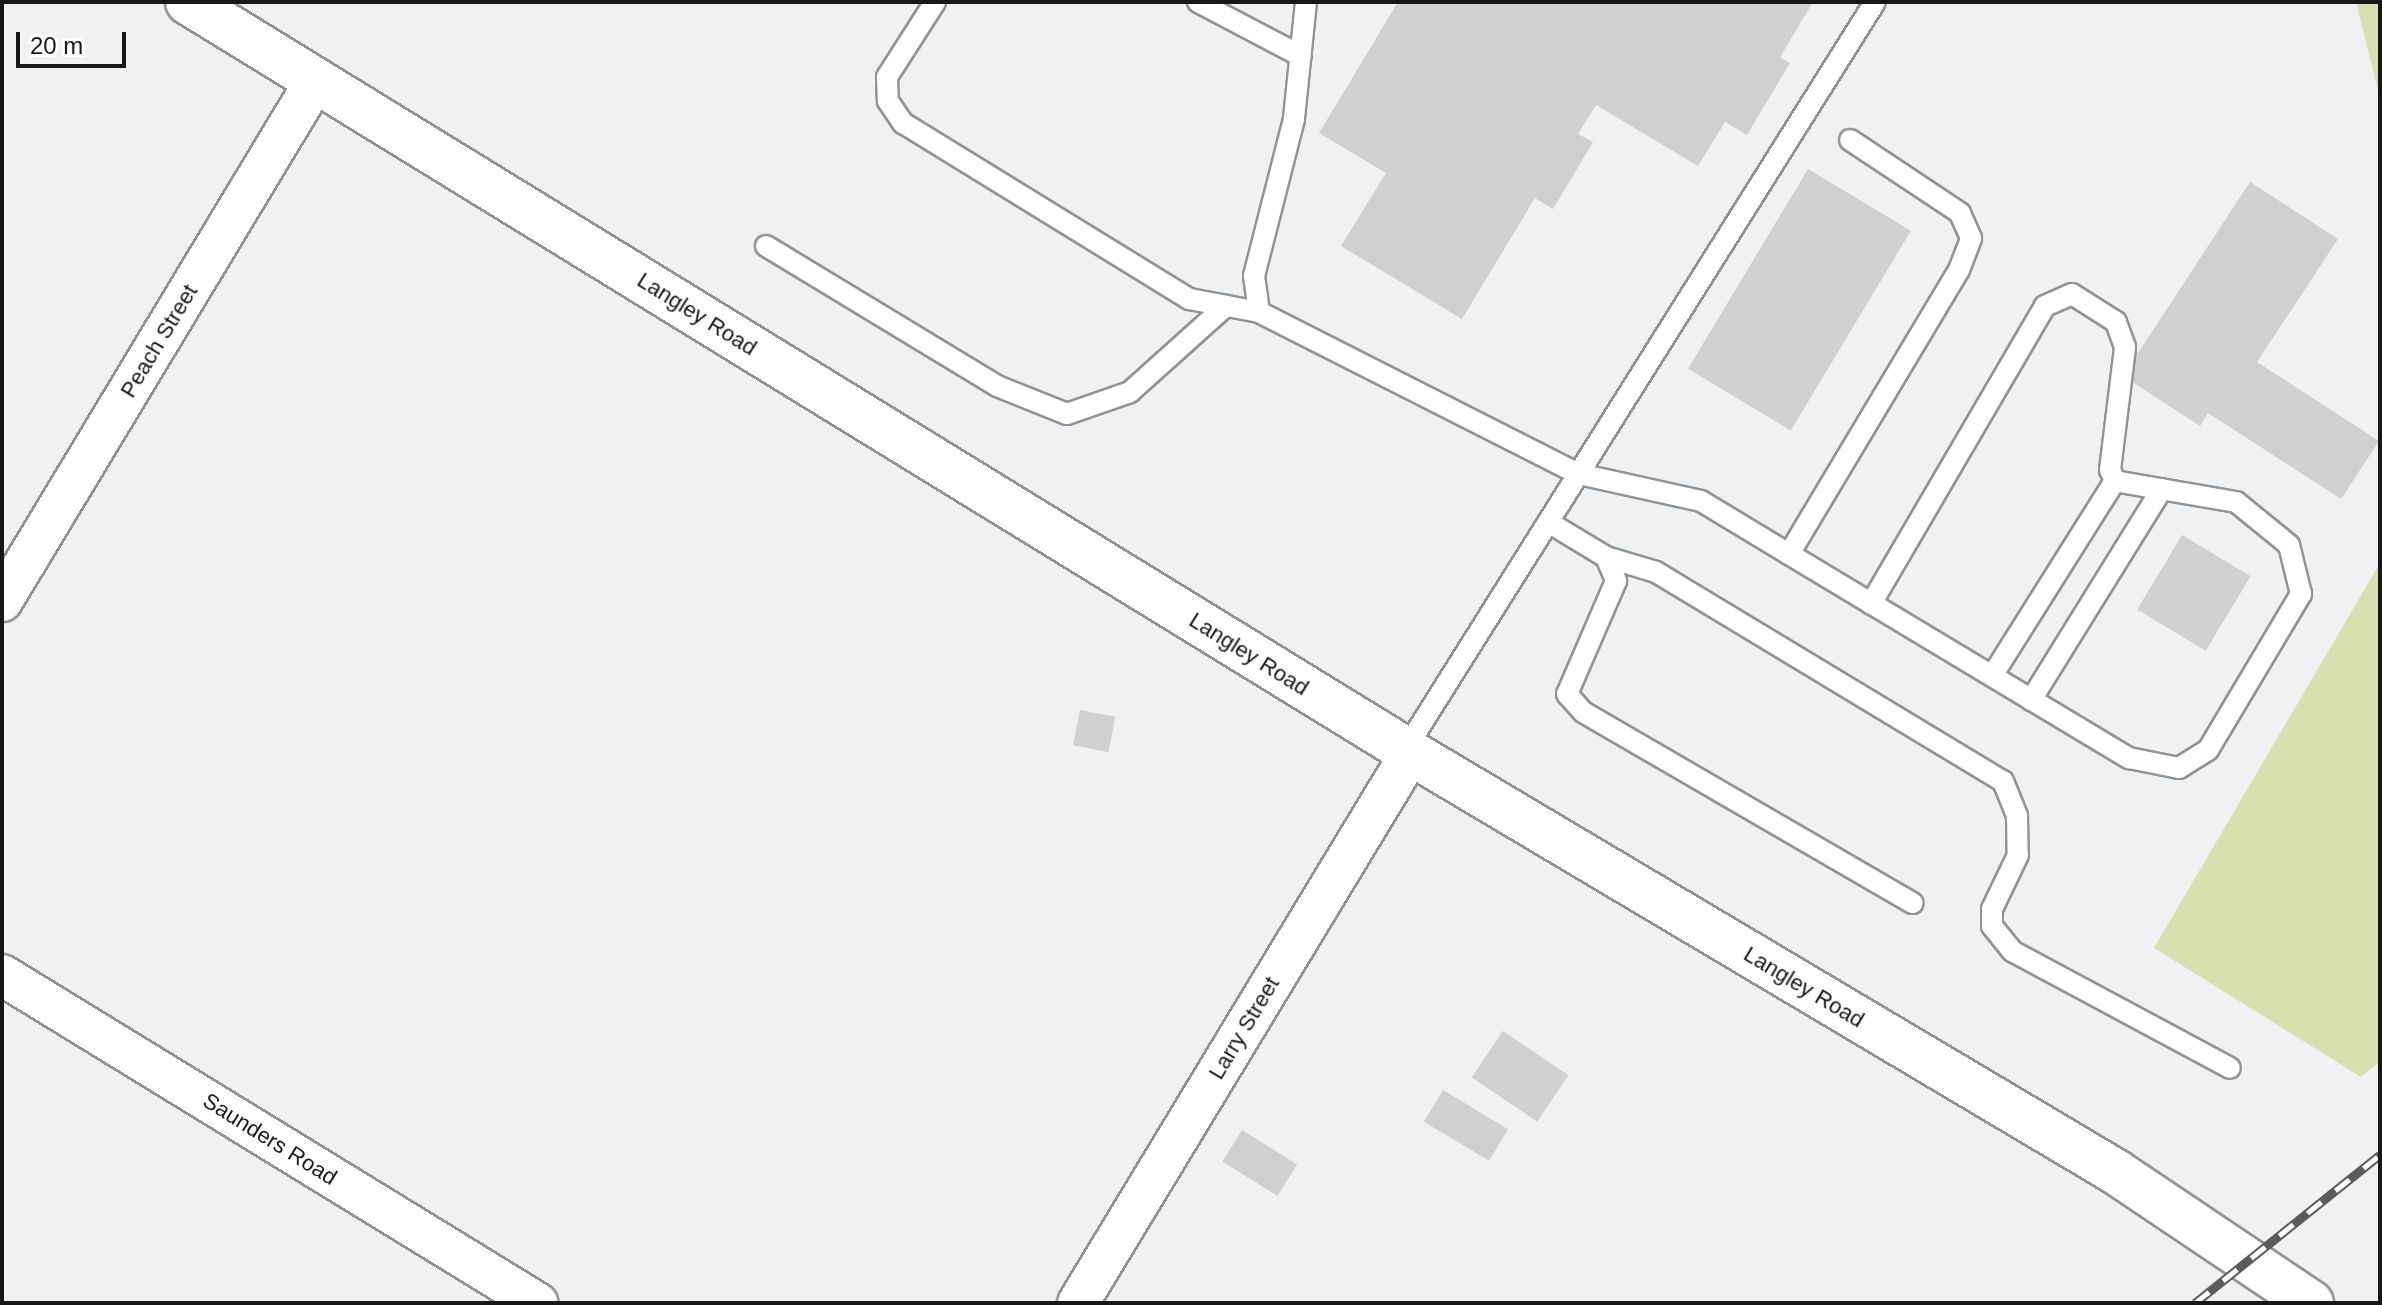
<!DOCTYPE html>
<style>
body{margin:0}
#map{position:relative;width:2382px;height:1305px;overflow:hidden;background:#f0f1f3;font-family:Arial,sans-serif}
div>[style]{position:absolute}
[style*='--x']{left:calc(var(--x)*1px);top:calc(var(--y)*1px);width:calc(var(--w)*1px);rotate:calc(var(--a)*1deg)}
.green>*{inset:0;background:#d9e0af}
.building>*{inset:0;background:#cfd0d2;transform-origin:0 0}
.roads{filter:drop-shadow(2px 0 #929395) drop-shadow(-2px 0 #929395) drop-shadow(0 2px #929395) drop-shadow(0 -2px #929395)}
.lane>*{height:20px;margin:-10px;padding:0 10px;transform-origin:10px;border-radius:10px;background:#fff}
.street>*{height:40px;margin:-20px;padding:0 20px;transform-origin:20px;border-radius:20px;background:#fff}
.secondary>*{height:44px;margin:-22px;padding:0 22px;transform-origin:22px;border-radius:22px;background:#fff}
.rail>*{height:9px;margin-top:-4.5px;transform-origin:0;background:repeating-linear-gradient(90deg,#fff 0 18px,#5a5b5c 0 36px);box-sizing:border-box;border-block:2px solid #5a5b5c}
span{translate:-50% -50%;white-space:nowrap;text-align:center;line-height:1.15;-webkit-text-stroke:8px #fff;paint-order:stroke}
.street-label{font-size:22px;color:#171818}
.frame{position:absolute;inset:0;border:4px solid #171818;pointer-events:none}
.scale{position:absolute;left:16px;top:32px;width:110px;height:36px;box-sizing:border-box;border:4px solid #171818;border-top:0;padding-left:10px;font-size:24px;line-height:28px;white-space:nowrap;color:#171818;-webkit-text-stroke:6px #fff;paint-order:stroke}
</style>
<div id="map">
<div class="green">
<i style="clip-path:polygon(2356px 2px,2380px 2px,2380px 98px)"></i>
<i style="clip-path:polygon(2380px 563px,2380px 1062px,2361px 1077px,2154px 948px)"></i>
</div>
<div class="building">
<i style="clip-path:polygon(1398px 2px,1813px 2px,1780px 57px,1790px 63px,1747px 135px,1725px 122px,1698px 166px,1596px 105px,1578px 134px,1593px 142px,1553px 209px,1535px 198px,1462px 319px,1341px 246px,1386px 173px,1319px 133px)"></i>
<i style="left:1808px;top:169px;width:120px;height:233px;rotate:31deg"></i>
<i style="clip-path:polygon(2250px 182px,2338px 239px,2257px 362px,2379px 441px,2341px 499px,2208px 413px,2200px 426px,2123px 376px)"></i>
<i style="left:2182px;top:535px;width:80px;height:87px;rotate:31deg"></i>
<i style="left:1080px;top:710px;width:36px;height:36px;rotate:11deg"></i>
<i style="left:1503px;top:1031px;width:79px;height:56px;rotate:34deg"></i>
<i style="left:1443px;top:1090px;width:76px;height:37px;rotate:31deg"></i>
<i style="left:1242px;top:1130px;width:65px;height:37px;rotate:32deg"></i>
</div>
<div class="roads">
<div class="lane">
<i style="--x:935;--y:2;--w:89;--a:122.6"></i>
<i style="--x:887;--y:77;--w:24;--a:88"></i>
<i style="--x:888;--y:101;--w:27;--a:56"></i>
<i style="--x:903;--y:123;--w:336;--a:31.6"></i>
<i style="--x:1189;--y:299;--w:71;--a:10.5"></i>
<i style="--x:1198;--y:2;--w:116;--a:27.7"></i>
<i style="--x:1306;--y:2;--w:118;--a:95.9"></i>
<i style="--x:1294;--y:119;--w:162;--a:104.3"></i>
<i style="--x:1254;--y:276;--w:36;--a:82"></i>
<i style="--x:1259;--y:312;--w:359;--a:26.9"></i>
<i style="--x:1579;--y:474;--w:125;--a:12.5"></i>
<i style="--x:1701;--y:501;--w:103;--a:31.1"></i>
<i style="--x:1789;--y:554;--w:397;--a:31"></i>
<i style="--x:2129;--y:758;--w:51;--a:11.3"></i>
<i style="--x:2179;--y:768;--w:34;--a:-32"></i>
<i style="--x:2208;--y:750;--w:182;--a:-59.2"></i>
<i style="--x:2301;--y:594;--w:50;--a:-103.8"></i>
<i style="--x:2289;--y:545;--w:68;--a:-140.9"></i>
<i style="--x:2236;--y:502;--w:123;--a:-170.2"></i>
<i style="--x:2115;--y:481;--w:12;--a:-114"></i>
<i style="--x:2110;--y:470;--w:124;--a:-83"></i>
<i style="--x:2125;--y:347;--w:27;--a:-110"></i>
<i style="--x:2116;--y:322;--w:52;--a:-147.5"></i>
<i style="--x:2072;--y:294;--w:30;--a:156"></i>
<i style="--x:2045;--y:306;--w:345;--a:120.3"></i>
<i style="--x:766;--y:246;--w:270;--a:31.2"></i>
<i style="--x:997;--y:386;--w:75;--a:21.8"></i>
<i style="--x:1067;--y:414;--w:67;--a:-19.2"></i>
<i style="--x:1130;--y:392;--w:129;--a:-41.9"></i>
<i style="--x:1548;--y:522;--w:68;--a:31.1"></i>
<i style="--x:1606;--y:557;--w:26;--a:67"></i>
<i style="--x:1616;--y:581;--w:123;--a:113.4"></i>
<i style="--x:1567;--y:694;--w:24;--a:48"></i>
<i style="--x:1583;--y:712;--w:381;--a:30.1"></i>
<i style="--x:1789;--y:554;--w:331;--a:-59.1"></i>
<i style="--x:1959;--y:270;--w:34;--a:-69"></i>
<i style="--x:1971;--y:238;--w:27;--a:-114"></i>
<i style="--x:1960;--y:213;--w:132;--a:-146.4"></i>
<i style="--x:1606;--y:557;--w:52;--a:16.7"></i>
<i style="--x:1656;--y:572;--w:405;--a:31.1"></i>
<i style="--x:2003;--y:781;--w:38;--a:68"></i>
<i style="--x:2017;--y:816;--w:39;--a:89"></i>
<i style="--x:2018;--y:855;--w:60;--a:115.7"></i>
<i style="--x:1992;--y:909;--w:17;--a:90"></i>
<i style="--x:1992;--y:926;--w:32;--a:51"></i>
<i style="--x:2012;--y:951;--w:247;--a:28.2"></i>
<i style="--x:1992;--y:676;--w:231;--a:-57.8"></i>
<i style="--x:2031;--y:700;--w:248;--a:-58.2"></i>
<i style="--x:1405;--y:750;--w:883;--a:-57.86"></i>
</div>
<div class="street">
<i style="--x:2;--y:601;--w:608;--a:-58.92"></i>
<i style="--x:2;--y:975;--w:628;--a:31.51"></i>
<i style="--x:1078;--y:1303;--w:643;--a:-58.81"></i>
</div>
<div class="secondary">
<i style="--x:188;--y:2;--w:1435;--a:31.55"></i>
<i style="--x:1411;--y:753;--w:820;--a:30.72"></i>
<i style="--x:2116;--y:1172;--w:235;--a:33.9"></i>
</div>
</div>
<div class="rail">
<i style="--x:2195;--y:1303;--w:237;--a:-38.7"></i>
</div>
<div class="street-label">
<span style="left:697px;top:314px;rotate:32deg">Langley Road</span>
<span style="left:159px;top:341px;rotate:-59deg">Peach Street</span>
<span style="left:1249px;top:654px;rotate:32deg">Langley Road</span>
<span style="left:1804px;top:987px;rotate:31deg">Langley Road</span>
<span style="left:1244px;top:1028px;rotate:-59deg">Larry Street</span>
<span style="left:270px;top:1139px;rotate:32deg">Saunders Road</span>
</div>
<div class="frame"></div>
<div class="scale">20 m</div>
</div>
